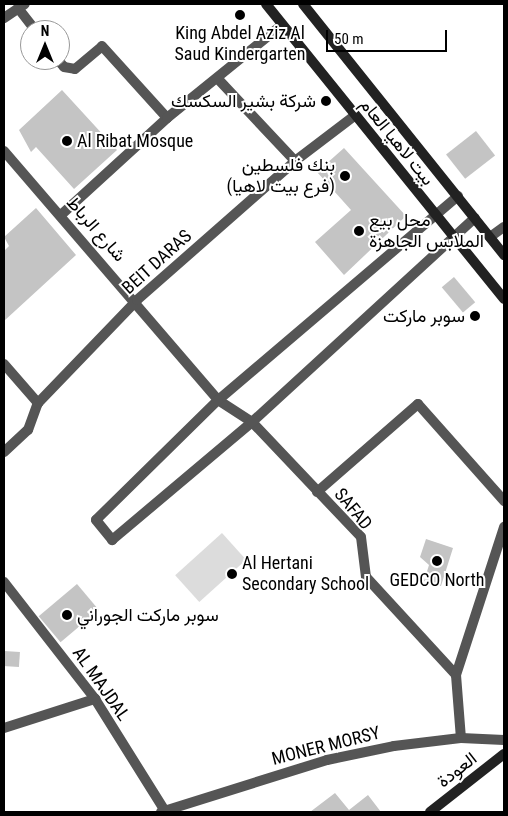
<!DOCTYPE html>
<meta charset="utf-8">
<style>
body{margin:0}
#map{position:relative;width:508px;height:816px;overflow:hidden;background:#fff;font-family:"Roboto Condensed",Vazirmatn,sans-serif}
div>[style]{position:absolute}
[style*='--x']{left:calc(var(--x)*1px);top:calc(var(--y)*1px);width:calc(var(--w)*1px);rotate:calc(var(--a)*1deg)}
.green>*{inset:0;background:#dcdcdc;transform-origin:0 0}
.building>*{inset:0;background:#c4c4c4;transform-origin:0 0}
.street>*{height:10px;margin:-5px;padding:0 5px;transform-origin:5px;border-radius:5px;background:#555}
.secondary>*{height:10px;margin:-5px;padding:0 5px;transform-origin:5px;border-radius:5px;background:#222}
.dots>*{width:14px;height:14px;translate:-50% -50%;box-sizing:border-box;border:2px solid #fff;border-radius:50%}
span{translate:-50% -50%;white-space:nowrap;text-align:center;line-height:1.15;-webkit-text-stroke:4px #fff;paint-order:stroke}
.poi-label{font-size:18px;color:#000}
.right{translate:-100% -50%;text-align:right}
.left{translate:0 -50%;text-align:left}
.street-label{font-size:18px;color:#000}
.frame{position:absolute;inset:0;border:5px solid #000;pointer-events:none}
.north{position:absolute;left:20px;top:20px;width:50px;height:50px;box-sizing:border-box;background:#fff;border:1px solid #999;border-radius:50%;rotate:0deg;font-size:14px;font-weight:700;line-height:20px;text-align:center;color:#000}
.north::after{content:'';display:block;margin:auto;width:18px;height:22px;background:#000;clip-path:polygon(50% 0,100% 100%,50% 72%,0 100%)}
.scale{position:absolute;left:326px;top:30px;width:121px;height:22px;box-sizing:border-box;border:2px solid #000;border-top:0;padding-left:6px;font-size:15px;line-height:18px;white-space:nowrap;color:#000;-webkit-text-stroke:4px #fff;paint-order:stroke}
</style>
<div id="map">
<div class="green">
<i style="left:222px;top:533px;width:36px;height:63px;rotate:48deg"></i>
</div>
<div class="building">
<i style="clip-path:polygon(62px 90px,117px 150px,74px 189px,36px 147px,31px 152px,19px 130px)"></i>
<i style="left:476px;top:131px;width:31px;height:38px;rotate:52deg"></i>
<i style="clip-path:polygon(344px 148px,406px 216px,344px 275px,315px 242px,351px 210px,317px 172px)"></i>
<i style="clip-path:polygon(36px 208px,76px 255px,4px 321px,4px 251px,9px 246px,4px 237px)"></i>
<i style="left:454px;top:277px;width:33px;height:16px;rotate:50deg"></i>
<i style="clip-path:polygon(426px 539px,453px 548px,441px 586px,424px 581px,429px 565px,420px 557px)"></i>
<i style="left:77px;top:584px;width:34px;height:50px;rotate:50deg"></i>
<i style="left:4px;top:651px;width:16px;height:15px;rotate:4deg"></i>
<i style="clip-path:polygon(335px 793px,349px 810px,368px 795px,381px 812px,310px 812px)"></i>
</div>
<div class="street">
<i style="--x:18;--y:8;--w:28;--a:52"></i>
<i style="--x:4;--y:18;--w:25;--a:-34"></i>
<i style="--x:58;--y:60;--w:9;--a:49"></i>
<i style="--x:64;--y:67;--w:11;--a:10"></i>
<i style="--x:75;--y:69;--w:35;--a:-40"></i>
<i style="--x:102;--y:46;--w:97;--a:47.9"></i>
<i style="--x:218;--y:79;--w:112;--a:46.8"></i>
<i style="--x:4;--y:151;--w:328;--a:49.3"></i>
<i style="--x:218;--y:400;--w:40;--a:32.9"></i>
<i style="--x:252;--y:422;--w:158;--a:46.5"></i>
<i style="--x:361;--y:537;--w:40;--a:82.9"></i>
<i style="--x:366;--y:577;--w:133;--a:47.4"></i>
<i style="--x:456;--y:675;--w:63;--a:85.5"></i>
<i style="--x:458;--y:196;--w:315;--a:139.6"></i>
<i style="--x:218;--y:400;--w:171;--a:135.5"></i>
<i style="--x:96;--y:520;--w:26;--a:51"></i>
<i style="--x:112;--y:540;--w:183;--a:-40.1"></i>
<i style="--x:252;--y:422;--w:302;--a:-42.5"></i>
<i style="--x:62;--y:214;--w:142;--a:-42.4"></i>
<i style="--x:167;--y:118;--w:148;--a:-39"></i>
<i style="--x:490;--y:237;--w:17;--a:-36"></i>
<i style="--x:4;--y:364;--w:52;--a:48.9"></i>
<i style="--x:4;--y:452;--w:33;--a:-43"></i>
<i style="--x:28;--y:430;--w:29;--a:-70"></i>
<i style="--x:38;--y:403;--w:143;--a:-46.1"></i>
<i style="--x:137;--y:300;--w:210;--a:-41.3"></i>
<i style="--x:295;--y:161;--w:74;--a:-37.3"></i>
<i style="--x:317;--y:492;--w:134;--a:-41.1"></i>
<i style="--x:418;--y:404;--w:130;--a:48.4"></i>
<i style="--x:4;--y:582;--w:148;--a:52.1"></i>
<i style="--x:95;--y:699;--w:132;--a:58"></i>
<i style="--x:456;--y:675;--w:156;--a:-72"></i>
<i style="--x:4;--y:728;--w:96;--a:-17.7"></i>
<i style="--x:161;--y:812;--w:174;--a:-17.4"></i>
<i style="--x:327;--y:760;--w:68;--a:-11.8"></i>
<i style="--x:394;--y:746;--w:67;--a:-6.8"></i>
<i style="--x:461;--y:738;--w:43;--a:2.7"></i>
</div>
<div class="secondary">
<i style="--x:266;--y:4;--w:379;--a:51.1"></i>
<i style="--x:303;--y:4;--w:322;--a:51.3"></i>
<i style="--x:430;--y:812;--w:94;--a:-38.1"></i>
</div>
<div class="dots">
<i style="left:240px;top:15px;background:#000"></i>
<i style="left:326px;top:101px;background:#000"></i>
<i style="left:67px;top:141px;background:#000"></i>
<i style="left:345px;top:176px;background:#000"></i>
<i style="left:359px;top:231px;background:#000"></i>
<i style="left:475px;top:316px;background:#000"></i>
<i style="left:437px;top:561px;background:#000"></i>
<i style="left:232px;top:574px;background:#000"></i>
<i style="left:67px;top:615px;background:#000"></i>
</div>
<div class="poi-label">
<span style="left:240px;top:44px">King Abdel Aziz Al<br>Saud Kindergarten</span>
<span class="right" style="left:316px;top:101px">شركة بشير السكسك</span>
<span class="left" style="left:77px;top:141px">Al Ribat Mosque</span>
<span class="right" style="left:335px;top:176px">بنك فلسطين<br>(فرع بيت لاهيا)</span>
<span class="left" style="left:369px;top:231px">محل بيع<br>الملابس الجاهزة</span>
<span class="right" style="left:465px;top:316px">سوبر ماركت</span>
<span class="left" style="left:242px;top:574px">Al Hertani<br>Secondary School</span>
<span style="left:437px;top:580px">GEDCO North</span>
<span class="left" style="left:77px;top:615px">سوبر ماركت الجوراني</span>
</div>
<div class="street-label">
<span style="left:397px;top:142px;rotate:51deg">بيت لاهيا العام</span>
<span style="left:96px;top:229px;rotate:49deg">شارع الرباط</span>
<span style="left:157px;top:262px;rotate:-42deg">BEIT DARAS</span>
<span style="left:353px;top:509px;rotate:50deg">SAFAD</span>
<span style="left:101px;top:684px;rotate:55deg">AL MAJDAL</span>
<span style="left:326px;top:746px;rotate:-14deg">MONER MORSY</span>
<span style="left:457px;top:770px;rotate:-38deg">العودة</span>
</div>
<div class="frame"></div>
<div class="north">N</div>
<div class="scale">50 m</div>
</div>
